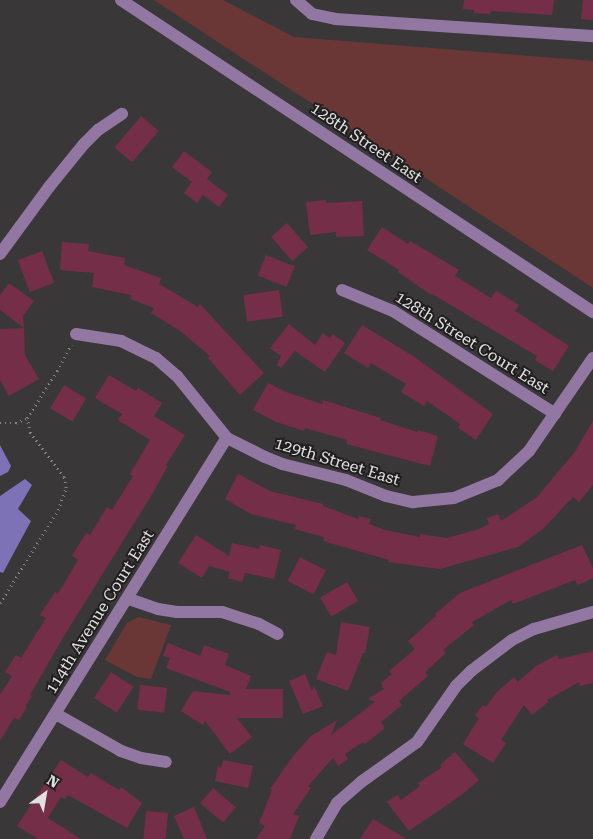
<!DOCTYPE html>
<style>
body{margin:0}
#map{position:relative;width:593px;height:839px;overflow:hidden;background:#3a3739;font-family:"Roboto Serif",serif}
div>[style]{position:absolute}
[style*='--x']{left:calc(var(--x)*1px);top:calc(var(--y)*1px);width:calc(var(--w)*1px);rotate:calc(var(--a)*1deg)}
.green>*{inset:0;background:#6a3736}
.water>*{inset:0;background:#7d72b6}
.building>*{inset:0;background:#742e48;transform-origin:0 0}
.path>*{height:2.5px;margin-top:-1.25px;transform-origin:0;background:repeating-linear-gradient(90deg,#848283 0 1px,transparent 0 5px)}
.minor>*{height:12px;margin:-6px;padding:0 6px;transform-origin:6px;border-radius:6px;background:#9377a3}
span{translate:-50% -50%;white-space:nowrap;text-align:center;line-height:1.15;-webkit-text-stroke:4px #201e1f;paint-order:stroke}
.street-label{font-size:16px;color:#e2e0e1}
.north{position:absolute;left:20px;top:769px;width:50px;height:50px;-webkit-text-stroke:4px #201e1f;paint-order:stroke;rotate:32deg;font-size:14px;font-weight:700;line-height:20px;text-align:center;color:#e2e0e1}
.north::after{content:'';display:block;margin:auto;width:18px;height:22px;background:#e2e0e1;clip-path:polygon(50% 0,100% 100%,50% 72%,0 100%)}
</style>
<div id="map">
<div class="green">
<i style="clip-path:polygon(154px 0,223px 0,294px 37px,593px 61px,593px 288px)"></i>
<i style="clip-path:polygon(138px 617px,171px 625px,151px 679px,137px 677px,105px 660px,127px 623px)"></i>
</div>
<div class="water">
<i style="clip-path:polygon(0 445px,11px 466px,8px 472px,0 476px)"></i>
<i style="clip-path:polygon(25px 479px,32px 485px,18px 509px,31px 521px,3px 573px,0 572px,0 496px)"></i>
</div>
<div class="building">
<i style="clip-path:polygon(464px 0,554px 0,552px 15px,491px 11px,490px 14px,474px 13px,474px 10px,463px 9px)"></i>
<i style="clip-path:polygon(583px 0,593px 0,593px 20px,581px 19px)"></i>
<i style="left:141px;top:116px;width:23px;height:41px;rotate:40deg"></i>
<i style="clip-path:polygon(184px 151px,212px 172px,207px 179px,228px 195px,219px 207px,203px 195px,197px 203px,184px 193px,192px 182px,172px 167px)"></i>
<i style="clip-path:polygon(326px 200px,326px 203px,362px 201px,364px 236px,336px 237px,336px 232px,310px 235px,306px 202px)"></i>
<i style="left:287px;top:223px;width:32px;height:21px;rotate:49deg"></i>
<i style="clip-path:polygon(382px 227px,408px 244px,410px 241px,459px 270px,455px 276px,491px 298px,496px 291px,519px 305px,515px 311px,569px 346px,553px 371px,535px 360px,537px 356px,432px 294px,431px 295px,398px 272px,399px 270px,367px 250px)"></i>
<i style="clip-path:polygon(62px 242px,89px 244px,88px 251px,125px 258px,124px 265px,161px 278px,159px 284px,198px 307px,200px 304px,264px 373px,240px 395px,208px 358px,210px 356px,179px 330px,151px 313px,154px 308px,130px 299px,131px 295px,92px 287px,94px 273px,60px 270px)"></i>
<i style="left:42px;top:251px;width:34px;height:26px;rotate:69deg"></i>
<i style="left:266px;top:255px;width:31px;height:22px;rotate:22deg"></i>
<i style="clip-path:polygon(9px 283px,34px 301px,23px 316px,24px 328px,0 310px,0 295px)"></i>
<i style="left:279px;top:290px;width:27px;height:36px;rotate:82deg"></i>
<i style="clip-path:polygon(289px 324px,315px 345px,323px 333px,330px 338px,333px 334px,345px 343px,325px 372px,295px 351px,281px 368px,277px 365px,281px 356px,270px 348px)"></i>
<i style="clip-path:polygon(362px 325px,413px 356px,493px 414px,476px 440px,458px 428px,460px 424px,427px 401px,424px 406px,401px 392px,406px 384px,371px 363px,368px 368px,344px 353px)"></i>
<i style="clip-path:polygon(24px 328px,25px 355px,39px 379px,9px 396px,0 380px,0 329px)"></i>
<i style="clip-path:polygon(109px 375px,136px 391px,138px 388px,162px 403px,154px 416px,185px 435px,166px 465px,168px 466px,151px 496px,64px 636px,30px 695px,32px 696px,25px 706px,27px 707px,19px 720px,14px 718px,0 741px,0 695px,12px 676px,5px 672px,16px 655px,21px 658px,46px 618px,40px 615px,55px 592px,58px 594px,78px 560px,72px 556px,86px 533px,90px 535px,107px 507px,112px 510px,133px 476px,130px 474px,150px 440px,118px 420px,122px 414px,95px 398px)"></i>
<i style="clip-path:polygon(268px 383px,286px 392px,322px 404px,323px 400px,381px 418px,380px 420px,417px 432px,418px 430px,438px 436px,430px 466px,346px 444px,347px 440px,305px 428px,304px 431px,276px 422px,253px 410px)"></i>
<i style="left:64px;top:385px;width:26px;height:27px;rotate:31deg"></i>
<i style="clip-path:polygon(593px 421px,593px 485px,579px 502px,573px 497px,543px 529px,518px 547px,440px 569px,388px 562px,389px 560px,323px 541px,324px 537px,295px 529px,296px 525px,251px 514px,225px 499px,238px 474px,270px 491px,323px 504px,323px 506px,358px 519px,359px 516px,371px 519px,369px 524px,385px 530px,420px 537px,420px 534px,447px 538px,479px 529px,489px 524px,487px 518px,498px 514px,501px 521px,536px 498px,574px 453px)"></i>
<i style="clip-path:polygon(196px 535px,229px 556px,232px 543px,259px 549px,260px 545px,281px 550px,274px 579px,245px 573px,242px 582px,228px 578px,230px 572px,209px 566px,202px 578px,178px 563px)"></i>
<i style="clip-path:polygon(582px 545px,593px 568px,593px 578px,578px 585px,575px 580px,513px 604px,511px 600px,472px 622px,474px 625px,443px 650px,446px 653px,425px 672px,428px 676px,399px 701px,402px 705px,381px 722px,385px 728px,365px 744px,363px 742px,345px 754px,348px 759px,338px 766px,333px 758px,308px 786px,311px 788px,293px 814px,299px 816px,290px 839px,256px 839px,265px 826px,259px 823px,272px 790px,270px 789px,293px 756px,311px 736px,337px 720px,331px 735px,375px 702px,368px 699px,384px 689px,381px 683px,392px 674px,389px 671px,415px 649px,408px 641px,436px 616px,435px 614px,460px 593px)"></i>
<i style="left:300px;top:557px;width:29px;height:27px;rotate:27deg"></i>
<i style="left:347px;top:582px;width:22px;height:31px;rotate:60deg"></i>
<i style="clip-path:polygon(341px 622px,370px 627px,365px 653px,363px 653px,348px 691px,316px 679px,327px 652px,336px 655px)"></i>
<i style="clip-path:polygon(168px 643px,200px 656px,204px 645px,229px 654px,225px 665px,251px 676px,246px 689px,283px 689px,283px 718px,237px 718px,252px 737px,230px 754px,205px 721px,203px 725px,181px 711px,193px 691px,230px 695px,230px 692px,166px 668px,170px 658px,163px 656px)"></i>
<i style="clip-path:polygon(593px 651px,593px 683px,580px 686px,579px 682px,547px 700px,548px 702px,532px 715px,524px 705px,501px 740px,506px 743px,493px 763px,463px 744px,479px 718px,475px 715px,483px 705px,486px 707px,496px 693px,514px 677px,518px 682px,536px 666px,557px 655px,559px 659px)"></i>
<i style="left:111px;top:672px;width:27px;height:31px;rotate:33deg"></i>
<i style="clip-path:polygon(305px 674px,312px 691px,314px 686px,323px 706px,303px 714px,289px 681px)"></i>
<i style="left:140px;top:685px;width:27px;height:25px;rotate:6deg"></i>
<i style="clip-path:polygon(455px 752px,479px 780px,460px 796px,409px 831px,387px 802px,397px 795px,401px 800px,420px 786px,418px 783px,442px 767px,440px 765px)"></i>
<i style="clip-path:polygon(61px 760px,88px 777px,91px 773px,119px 790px,121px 787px,142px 803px,127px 828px,68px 795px,65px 799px,61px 797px,48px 818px,81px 839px,38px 839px,17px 826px)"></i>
<i style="clip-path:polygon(223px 760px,253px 766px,248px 788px,215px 781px,218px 766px,221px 768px)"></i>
<i style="left:213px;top:788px;width:30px;height:20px;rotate:40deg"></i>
<i style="clip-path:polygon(194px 807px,207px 839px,184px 839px,174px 816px)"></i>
<i style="left:146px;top:811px;width:22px;height:28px;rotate:5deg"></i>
<i style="clip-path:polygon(373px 819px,407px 839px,360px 839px)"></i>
</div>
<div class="path">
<i style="--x:0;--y:423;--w:16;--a:0"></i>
<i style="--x:16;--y:423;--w:12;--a:-24"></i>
<i style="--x:27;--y:418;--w:56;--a:-57.4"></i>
<i style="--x:57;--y:371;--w:30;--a:-62"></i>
<i style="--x:0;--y:603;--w:110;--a:-58.1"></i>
<i style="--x:58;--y:510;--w:23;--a:-70"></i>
<i style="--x:66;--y:488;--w:11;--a:-100"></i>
<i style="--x:64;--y:477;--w:56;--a:-127.7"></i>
<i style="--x:30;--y:433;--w:15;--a:-101"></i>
</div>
<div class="minor">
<i style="--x:121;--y:0;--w:566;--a:33.47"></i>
<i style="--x:296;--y:0;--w:21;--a:41"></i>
<i style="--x:312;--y:14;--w:24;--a:12"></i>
<i style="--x:335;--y:19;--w:259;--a:3.8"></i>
<i style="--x:0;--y:254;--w:83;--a:-53.8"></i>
<i style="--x:49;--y:187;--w:55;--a:-50.9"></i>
<i style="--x:84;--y:144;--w:20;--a:-45"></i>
<i style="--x:98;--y:130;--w:29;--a:-34"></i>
<i style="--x:342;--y:290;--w:55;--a:22.4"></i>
<i style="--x:393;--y:311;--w:192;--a:32.4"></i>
<i style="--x:76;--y:334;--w:46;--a:8.8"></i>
<i style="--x:121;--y:341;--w:39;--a:26"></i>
<i style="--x:156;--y:358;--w:28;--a:41"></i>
<i style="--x:177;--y:376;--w:80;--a:51.1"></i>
<i style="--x:227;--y:438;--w:42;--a:26.6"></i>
<i style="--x:265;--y:457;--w:18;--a:22"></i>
<i style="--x:282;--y:464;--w:66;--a:14"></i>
<i style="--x:346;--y:480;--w:43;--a:21.8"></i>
<i style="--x:386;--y:496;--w:28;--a:13"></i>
<i style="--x:413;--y:502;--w:41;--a:-5.6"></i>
<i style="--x:454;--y:498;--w:48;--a:-22.2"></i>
<i style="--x:498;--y:480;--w:42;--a:-43.1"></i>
<i style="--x:529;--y:451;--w:113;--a:-55.5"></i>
<i style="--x:129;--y:599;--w:31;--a:19"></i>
<i style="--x:158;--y:609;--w:19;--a:9"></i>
<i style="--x:177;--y:612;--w:45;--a:0"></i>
<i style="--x:222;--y:612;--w:39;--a:18"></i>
<i style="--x:259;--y:624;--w:21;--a:28"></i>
<i style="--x:56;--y:714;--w:75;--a:29.6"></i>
<i style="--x:121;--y:751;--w:21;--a:19"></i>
<i style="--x:141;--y:758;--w:25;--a:9"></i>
<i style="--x:0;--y:802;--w:429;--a:-58.1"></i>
<i style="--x:316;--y:839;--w:42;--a:-59.7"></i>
<i style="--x:337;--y:803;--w:32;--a:-41"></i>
<i style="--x:361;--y:782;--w:69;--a:-35.5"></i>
<i style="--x:417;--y:742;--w:68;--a:-55.1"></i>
<i style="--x:456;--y:686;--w:21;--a:-45"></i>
<i style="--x:471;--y:671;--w:51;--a:-37.1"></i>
<i style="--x:512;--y:640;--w:25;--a:-27"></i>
<i style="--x:534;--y:629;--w:61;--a:-16.1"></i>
</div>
<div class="street-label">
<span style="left:366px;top:143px;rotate:34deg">128th Street East</span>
<span style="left:472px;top:343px;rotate:32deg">128th Street Court East</span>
<span style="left:337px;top:462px;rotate:17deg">129th Street East</span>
<span style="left:100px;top:612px;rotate:-58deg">114th Avenue Court East</span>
</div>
<div class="north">N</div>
</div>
